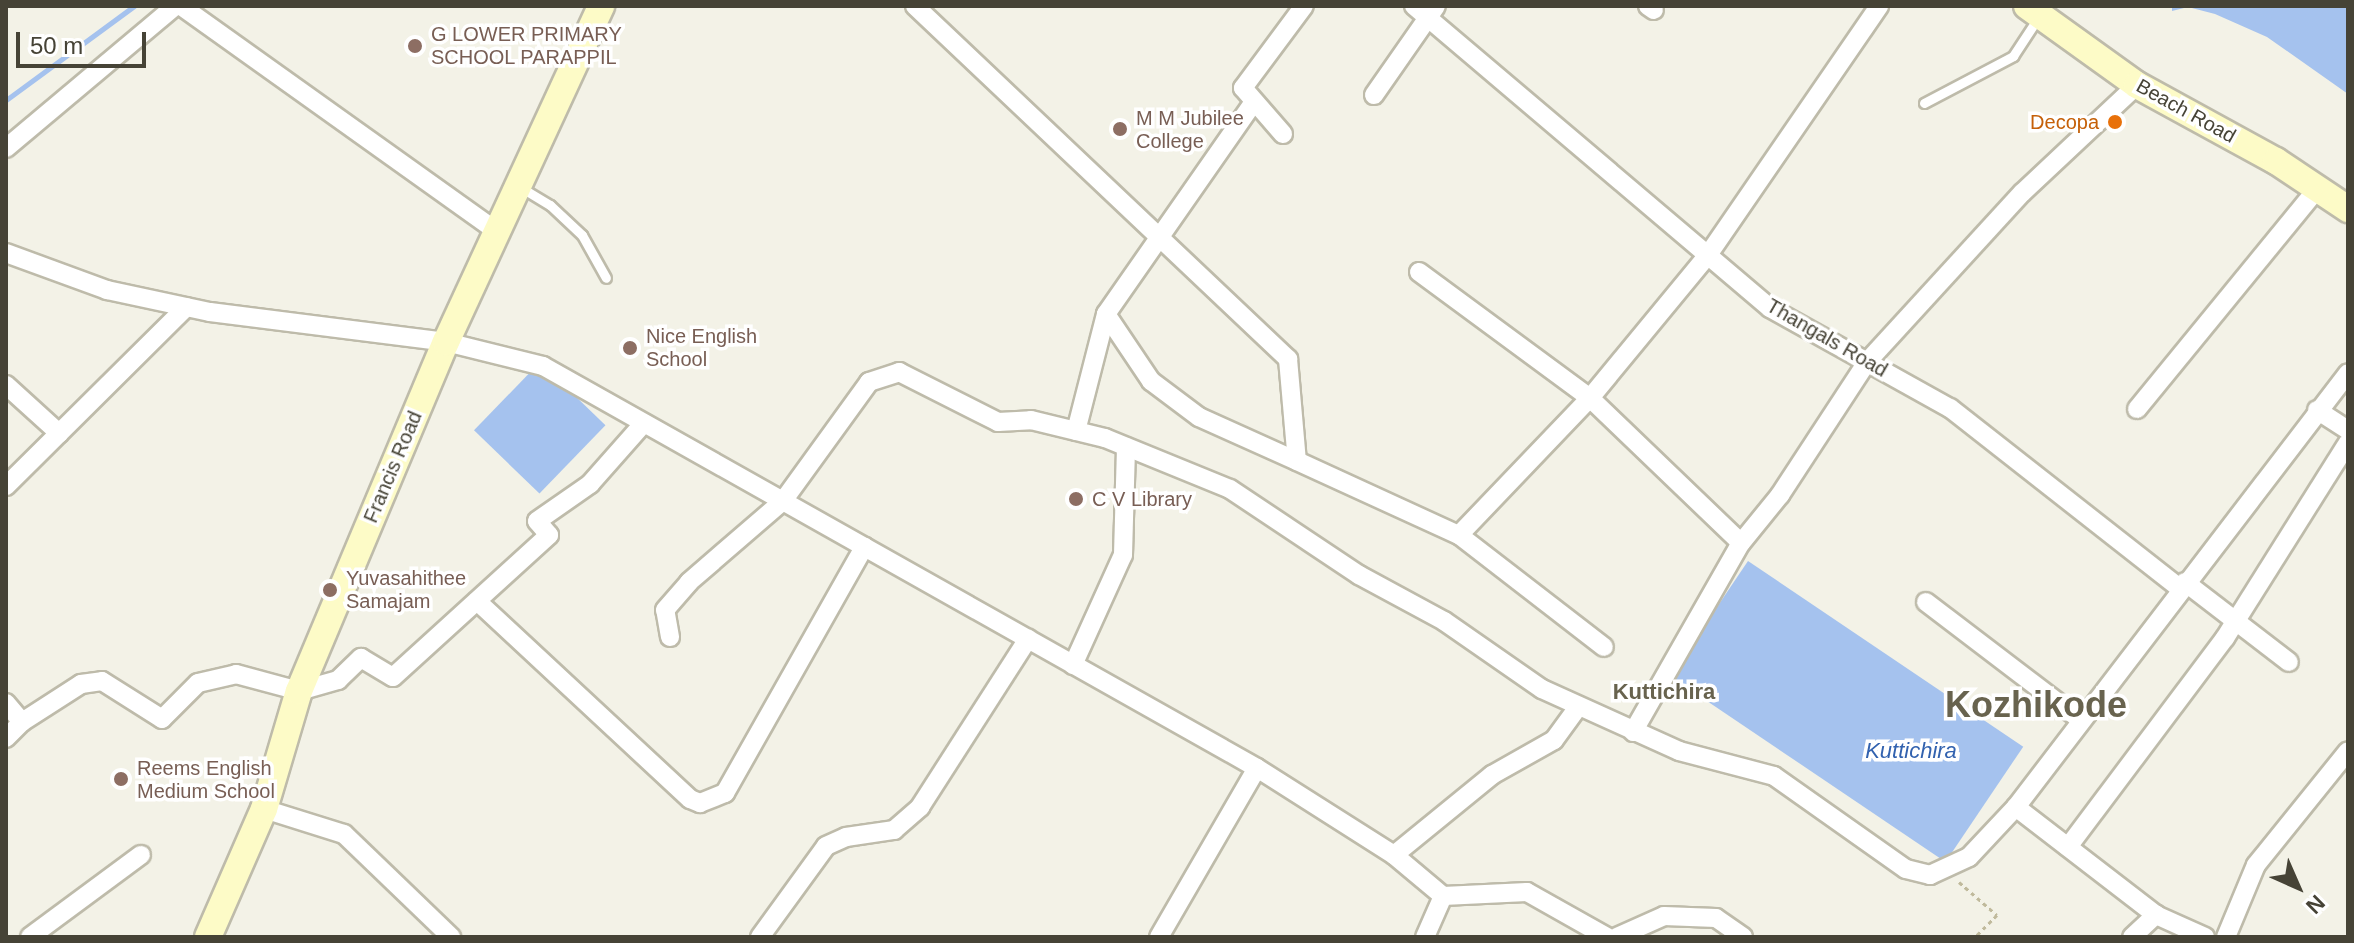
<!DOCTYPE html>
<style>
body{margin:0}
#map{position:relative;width:2354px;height:943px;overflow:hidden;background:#f3f2e7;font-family:Helvetica,sans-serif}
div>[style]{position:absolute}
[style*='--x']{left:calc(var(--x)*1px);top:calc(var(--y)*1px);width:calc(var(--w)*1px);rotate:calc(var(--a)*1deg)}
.water>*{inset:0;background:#a5c2ee;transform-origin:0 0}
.stream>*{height:5px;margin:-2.5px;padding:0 2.5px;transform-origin:2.5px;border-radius:2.5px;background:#a5c2ee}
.path>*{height:3px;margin-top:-1.5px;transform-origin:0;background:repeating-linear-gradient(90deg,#c0ba9c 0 4px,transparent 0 8px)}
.roads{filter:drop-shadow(2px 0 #bebbaa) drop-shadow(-2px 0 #bebbaa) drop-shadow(0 2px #bebbaa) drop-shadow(0 -2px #bebbaa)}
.service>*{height:9px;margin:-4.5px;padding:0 4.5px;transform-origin:4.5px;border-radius:4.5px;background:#fff}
.minor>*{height:18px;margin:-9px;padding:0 9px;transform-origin:9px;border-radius:9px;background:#fff}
.secondary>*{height:26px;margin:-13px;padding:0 13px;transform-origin:13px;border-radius:13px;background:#fdfbc7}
.dots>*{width:22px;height:22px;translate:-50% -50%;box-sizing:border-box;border:4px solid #fff;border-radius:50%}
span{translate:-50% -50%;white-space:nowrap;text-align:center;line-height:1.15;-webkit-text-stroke:7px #fff;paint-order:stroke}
.education-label{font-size:20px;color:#785e54}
.left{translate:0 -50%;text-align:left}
.street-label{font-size:20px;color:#464336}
.food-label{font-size:20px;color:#c56008}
.right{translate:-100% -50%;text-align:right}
.neighbourhood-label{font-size:22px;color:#68634e;font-weight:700}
.water-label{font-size:22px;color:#3262af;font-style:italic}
.town-label{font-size:36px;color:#68634e;font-weight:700}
.frame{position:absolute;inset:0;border:8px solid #464336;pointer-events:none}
.north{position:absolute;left:2258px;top:847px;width:80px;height:80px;-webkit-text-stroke:6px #fff;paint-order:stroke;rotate:135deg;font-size:22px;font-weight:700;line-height:32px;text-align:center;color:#464336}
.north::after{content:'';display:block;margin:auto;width:28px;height:36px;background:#464336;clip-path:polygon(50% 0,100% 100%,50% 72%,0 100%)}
.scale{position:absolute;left:16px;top:32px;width:130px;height:36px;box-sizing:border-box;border:4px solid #464336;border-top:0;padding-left:10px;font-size:24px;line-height:28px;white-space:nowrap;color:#464336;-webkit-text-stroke:6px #fff;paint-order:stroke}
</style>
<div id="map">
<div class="water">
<i style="clip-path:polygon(2172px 6px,2348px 6px,2348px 94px,2267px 37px,2215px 14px,2188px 7px,2172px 11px)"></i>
<i style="left:540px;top:362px;width:91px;height:95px;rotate:44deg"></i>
<i style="left:1748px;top:561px;width:332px;height:139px;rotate:34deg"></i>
</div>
<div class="stream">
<i style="--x:6;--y:100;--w:159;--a:-36.3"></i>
</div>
<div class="path">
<i style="--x:1959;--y:882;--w:50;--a:41"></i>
<i style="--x:1997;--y:915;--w:31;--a:135"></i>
</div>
<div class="roads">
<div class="service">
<i style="--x:1924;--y:103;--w:101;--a:-27.8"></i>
<i style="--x:2013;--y:56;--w:45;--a:-56.7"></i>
<i style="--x:520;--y:187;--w:35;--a:31"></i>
<i style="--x:550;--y:205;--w:44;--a:43.2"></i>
<i style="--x:582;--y:235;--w:49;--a:60.8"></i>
</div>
<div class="minor">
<i style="--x:181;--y:6;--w:387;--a:35.5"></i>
<i style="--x:915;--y:6;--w:514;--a:43.42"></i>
<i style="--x:1288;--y:359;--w:102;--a:85"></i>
<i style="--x:1297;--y:461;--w:178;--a:24.6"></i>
<i style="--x:1459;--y:535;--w:190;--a:-46.3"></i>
<i style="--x:1590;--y:398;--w:209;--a:43.8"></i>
<i style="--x:1414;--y:6;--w:467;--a:40.3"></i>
<i style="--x:1770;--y:308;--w:206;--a:29.1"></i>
<i style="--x:1950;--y:408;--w:293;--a:38.1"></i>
<i style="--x:1648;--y:6;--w:7;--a:34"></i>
<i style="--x:1374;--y:95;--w:108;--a:-55.1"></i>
<i style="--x:1283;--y:134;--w:61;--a:-131"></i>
<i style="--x:1243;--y:88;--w:102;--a:-53.4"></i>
<i style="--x:6;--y:148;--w:221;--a:-40"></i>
<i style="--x:6;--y:253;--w:108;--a:20.1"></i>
<i style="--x:107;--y:290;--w:105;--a:12.1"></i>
<i style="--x:210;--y:312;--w:238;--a:7.2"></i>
<i style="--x:446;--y:342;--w:100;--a:13.9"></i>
<i style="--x:543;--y:366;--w:819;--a:29.38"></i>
<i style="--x:1257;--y:768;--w:162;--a:32.4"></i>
<i style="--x:1394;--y:855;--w:64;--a:39.9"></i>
<i style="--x:1443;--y:896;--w:84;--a:-2.7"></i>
<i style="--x:1527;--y:892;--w:92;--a:29.4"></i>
<i style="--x:1419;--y:272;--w:212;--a:36.4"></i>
<i style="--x:1590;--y:398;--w:185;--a:-50.5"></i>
<i style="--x:1708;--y:255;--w:302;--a:-55.5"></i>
<i style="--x:1106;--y:314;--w:81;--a:56.1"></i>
<i style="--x:1151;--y:381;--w:60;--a:36.9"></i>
<i style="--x:1199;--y:417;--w:107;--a:24.2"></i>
<i style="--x:6;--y:385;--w:72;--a:42.2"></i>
<i style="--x:2137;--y:409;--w:284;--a:-50.7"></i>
<i style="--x:2317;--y:410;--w:37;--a:33"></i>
<i style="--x:1076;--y:431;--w:121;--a:-75.6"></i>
<i style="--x:1106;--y:314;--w:257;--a:-55.1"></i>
<i style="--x:6;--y:486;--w:254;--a:-44.8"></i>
<i style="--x:1459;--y:535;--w:183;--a:37.7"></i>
<i style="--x:2185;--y:582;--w:131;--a:37.6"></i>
<i style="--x:477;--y:601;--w:291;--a:42.9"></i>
<i style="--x:690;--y:799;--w:11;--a:22"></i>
<i style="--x:700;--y:803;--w:27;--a:-22"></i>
<i style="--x:725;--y:793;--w:283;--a:-60.5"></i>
<i style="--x:1926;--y:602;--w:195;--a:37.3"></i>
<i style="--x:670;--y:637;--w:27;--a:-100"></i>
<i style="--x:665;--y:610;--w:37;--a:-49"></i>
<i style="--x:689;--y:582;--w:124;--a:-40.8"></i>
<i style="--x:783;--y:501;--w:147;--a:-54.1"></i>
<i style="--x:869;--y:382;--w:32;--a:-18"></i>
<i style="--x:899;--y:372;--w:111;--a:26.8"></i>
<i style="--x:998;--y:422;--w:33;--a:-3"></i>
<i style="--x:1031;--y:420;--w:76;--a:13.7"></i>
<i style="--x:1105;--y:438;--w:135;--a:22.2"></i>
<i style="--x:1230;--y:489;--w:155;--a:33.7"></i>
<i style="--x:1359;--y:575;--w:97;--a:28.4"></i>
<i style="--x:1444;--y:621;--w:119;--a:34.8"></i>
<i style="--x:1542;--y:689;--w:150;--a:24.3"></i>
<i style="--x:1679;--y:751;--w:98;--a:14.7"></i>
<i style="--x:1774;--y:776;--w:161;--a:35.2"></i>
<i style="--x:1906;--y:869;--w:25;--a:14"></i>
<i style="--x:1930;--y:875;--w:43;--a:-24.8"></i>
<i style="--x:1969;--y:857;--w:69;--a:-46.8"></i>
<i style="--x:1073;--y:665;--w:121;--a:-65.6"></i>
<i style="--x:1123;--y:555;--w:108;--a:-88.4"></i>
<i style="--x:6;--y:703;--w:25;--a:50"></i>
<i style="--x:22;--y:722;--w:70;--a:-32.8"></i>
<i style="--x:81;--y:684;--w:21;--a:-8"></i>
<i style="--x:102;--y:681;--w:71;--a:32.3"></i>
<i style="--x:162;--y:719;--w:51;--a:-45"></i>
<i style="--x:198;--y:683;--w:39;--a:-13"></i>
<i style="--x:236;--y:674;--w:65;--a:15.1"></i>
<i style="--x:299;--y:691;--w:41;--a:-15.8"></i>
<i style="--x:338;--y:680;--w:32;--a:-44"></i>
<i style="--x:361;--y:658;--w:37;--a:31"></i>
<i style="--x:393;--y:677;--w:211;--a:-42.3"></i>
<i style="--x:549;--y:535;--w:18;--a:-131"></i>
<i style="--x:537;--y:521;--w:65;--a:-34.9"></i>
<i style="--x:590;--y:484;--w:81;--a:-48.5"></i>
<i style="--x:1633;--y:732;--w:218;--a:-60.3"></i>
<i style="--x:1741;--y:543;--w:62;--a:-50.9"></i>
<i style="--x:1780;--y:495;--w:159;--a:-56.8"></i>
<i style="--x:1867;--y:362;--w:229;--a:-47.5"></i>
<i style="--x:2022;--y:193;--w:158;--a:-43.2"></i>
<i style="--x:6;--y:738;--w:23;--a:-45"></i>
<i style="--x:264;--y:809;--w:84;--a:17.4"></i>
<i style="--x:344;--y:834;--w:149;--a:43.9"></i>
<i style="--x:2068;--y:847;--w:261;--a:-53.1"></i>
<i style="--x:2225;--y:638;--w:231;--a:-57.8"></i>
<i style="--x:1394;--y:855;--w:127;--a:-39.2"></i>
<i style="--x:1492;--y:775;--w:71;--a:-29.4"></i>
<i style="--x:1554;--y:740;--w:39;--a:-54"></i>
<i style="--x:30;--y:937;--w:138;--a:-36.5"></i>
<i style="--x:760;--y:937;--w:112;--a:-54"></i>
<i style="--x:826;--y:846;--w:22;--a:-24"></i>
<i style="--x:846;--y:837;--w:49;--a:-8.3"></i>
<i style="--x:894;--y:830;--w:35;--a:-41"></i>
<i style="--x:920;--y:807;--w:200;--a:-57.3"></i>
<i style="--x:1159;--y:937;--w:195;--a:-59.9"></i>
<i style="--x:1425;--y:937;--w:45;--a:-66.3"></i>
<i style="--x:1617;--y:937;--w:51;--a:-24.1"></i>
<i style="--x:1664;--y:916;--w:52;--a:2.2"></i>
<i style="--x:1716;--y:918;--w:33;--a:35"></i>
<i style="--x:2132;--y:937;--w:33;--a:-43"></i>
<i style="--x:2205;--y:937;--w:54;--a:-155.8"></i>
<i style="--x:2156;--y:915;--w:177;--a:-142.4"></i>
<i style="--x:2016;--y:807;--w:546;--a:-52.58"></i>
<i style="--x:2226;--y:937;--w:78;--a:-67.4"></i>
<i style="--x:2256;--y:865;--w:146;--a:-51.1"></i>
</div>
<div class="secondary">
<i style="--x:2027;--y:6;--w:135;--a:35.7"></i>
<i style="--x:2137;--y:85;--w:158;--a:28.7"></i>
<i style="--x:2276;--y:161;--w:87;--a:33.7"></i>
<i style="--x:208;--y:937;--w:140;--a:-66.4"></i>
<i style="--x:264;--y:809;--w:123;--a:-73.5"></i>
<i style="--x:299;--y:691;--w:379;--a:-67.2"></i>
<i style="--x:446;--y:342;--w:370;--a:-65.2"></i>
</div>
</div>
<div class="dots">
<i style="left:415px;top:46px;background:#8d6e63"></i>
<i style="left:2115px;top:122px;background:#e8710a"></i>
<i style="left:1120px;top:129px;background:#8d6e63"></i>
<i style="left:630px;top:348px;background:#8d6e63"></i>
<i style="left:1076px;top:499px;background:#8d6e63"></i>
<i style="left:330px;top:590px;background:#8d6e63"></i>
<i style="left:121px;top:779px;background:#8d6e63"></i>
</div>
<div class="education-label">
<span class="left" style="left:431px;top:46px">G LOWER PRIMARY<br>SCHOOL PARAPPIL</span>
<span class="left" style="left:1136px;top:130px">M M Jubilee<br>College</span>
<span class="left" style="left:646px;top:348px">Nice English<br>School</span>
<span class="left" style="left:1092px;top:499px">C V Library</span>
<span class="left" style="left:346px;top:590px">Yuvasahithee<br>Samajam</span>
<span class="left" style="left:137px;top:780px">Reems English<br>Medium School</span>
</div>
<div class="street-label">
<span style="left:2186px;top:111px;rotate:29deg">Beach Road</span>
<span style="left:1827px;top:338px;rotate:30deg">Thangals Road</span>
<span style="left:393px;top:467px;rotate:-67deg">Francis Road</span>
</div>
<div class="food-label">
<span class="right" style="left:2099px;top:122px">Decopa</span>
</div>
<div class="neighbourhood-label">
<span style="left:1664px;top:692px">Kuttichira</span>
</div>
<div class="water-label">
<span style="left:1911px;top:751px">Kuttichira</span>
</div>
<div class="town-label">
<span style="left:2036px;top:705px">Kozhikode</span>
</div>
<div class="frame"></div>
<div class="north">N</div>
<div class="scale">50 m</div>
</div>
